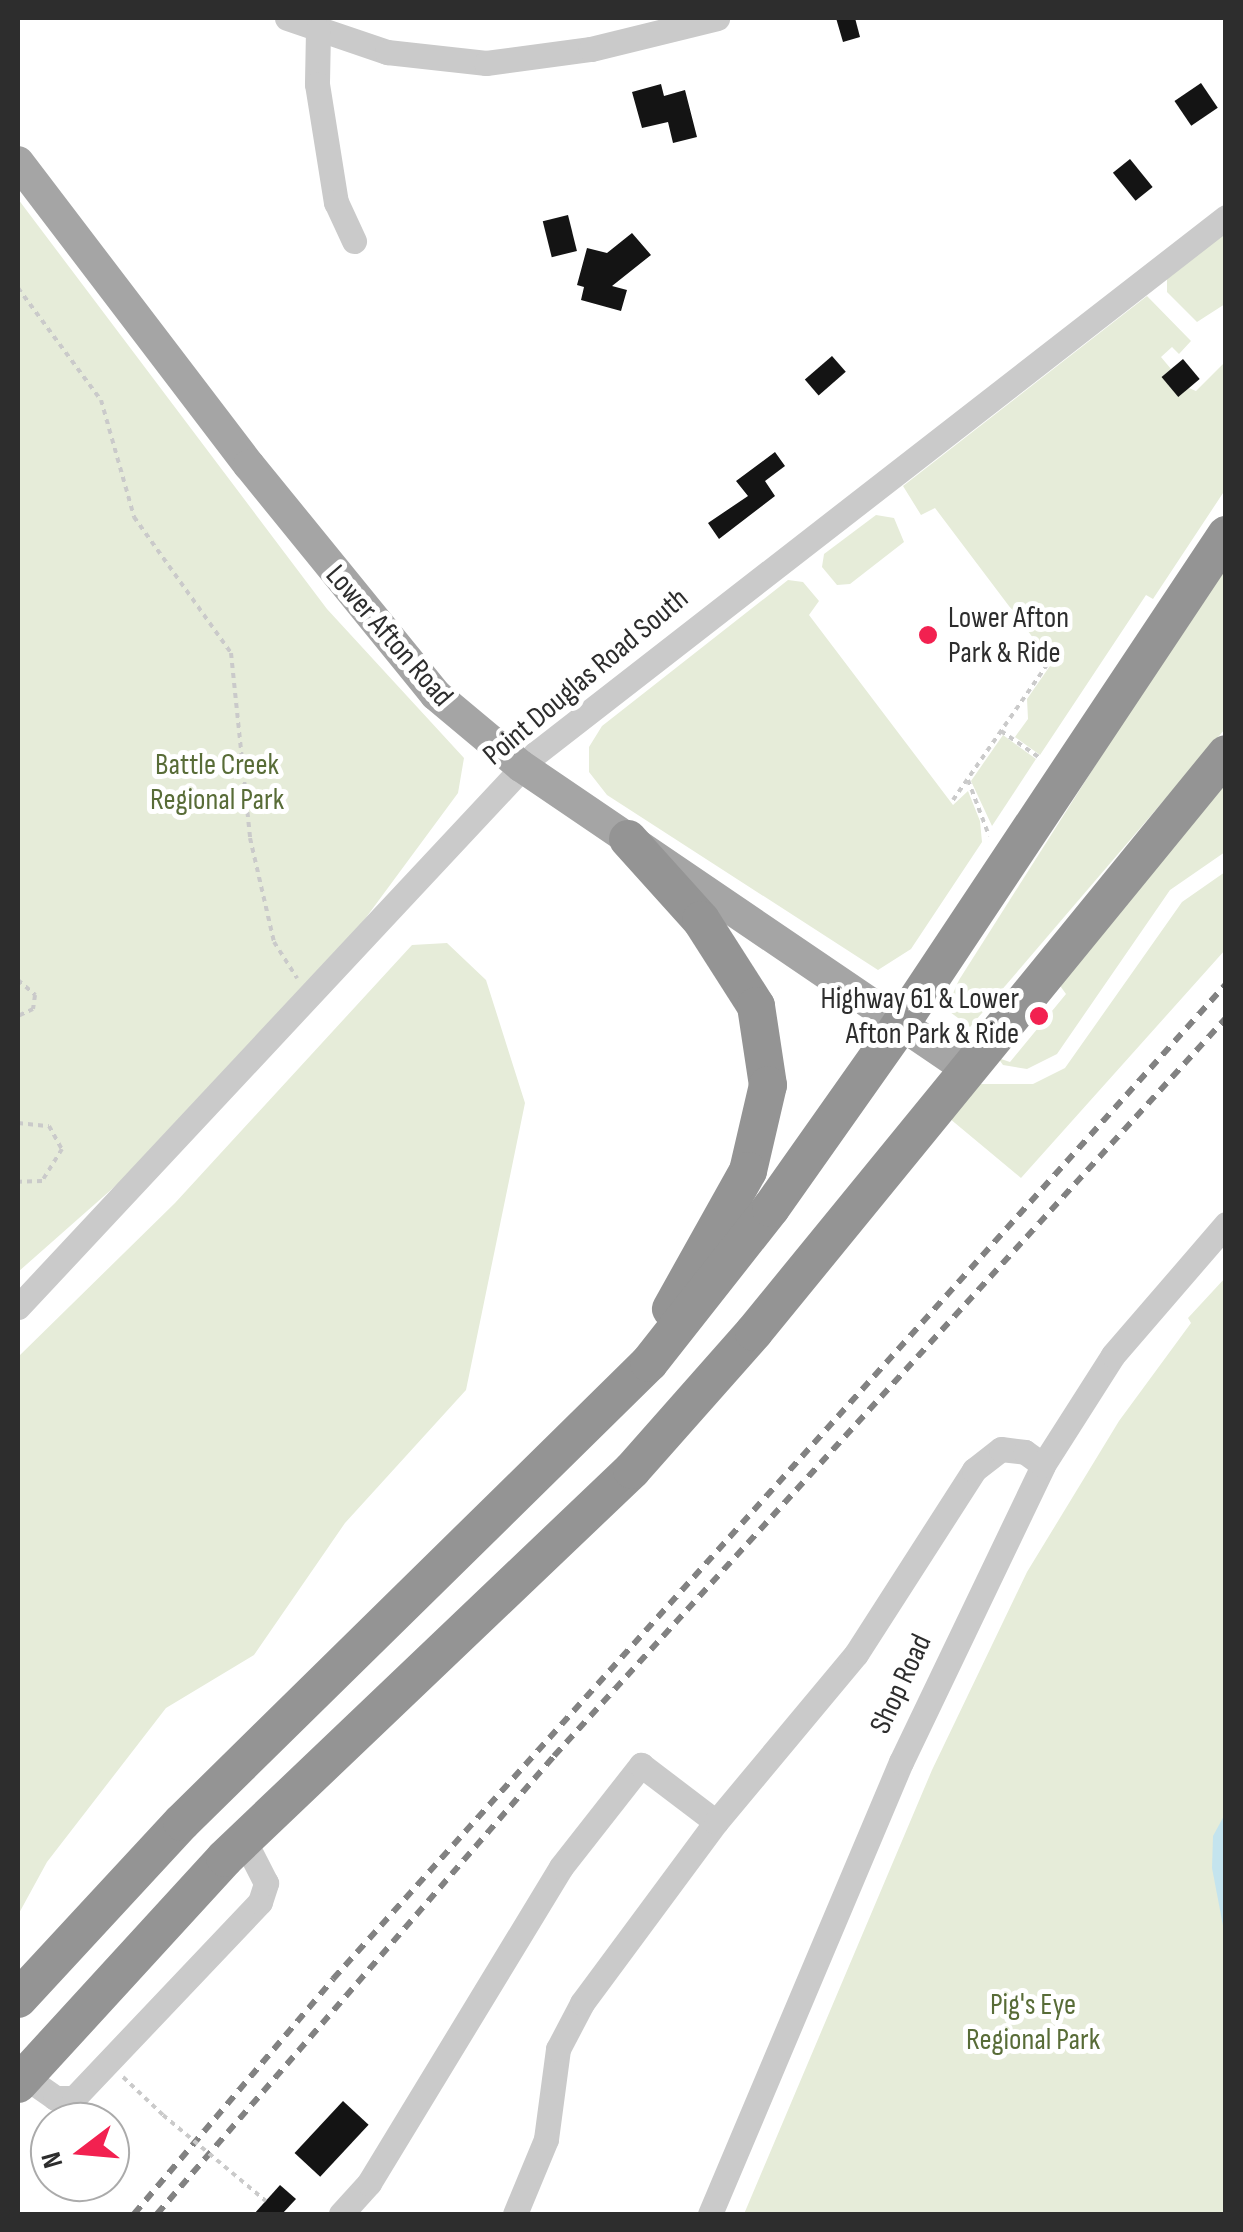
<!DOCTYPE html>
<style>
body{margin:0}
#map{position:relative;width:1243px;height:2232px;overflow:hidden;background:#fff;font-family:"Sofia Sans Condensed",sans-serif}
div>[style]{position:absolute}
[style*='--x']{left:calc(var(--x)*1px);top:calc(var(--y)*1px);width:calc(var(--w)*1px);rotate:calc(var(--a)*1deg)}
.green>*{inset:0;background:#e6ecd9}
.water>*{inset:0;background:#c4e4ee}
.building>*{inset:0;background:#141414;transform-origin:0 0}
.path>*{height:4px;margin-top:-2px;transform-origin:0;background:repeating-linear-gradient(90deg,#cacaca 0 5px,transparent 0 10px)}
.minor>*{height:25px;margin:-12.5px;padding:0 12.5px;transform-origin:12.5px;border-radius:12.5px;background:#cacaca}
.major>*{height:32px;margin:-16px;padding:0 16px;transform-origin:16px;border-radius:16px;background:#a5a5a5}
.highway>*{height:38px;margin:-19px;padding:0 19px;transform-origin:19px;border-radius:19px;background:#949494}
.rail>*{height:6px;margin-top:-3px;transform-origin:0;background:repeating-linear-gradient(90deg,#828282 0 10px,transparent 0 18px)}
.path-bridge>*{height:4px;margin-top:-2px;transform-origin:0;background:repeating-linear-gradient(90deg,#cacaca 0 5px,transparent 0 10px)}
.dots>*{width:28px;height:28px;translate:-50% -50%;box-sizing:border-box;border:5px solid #fff;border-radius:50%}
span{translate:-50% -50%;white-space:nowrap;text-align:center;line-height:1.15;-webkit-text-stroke:10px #fff;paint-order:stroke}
.poi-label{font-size:30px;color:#2d2d2d}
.left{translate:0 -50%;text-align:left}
.right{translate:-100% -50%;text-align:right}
.street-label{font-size:30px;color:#2d2d2d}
.park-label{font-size:30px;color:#586c37}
.frame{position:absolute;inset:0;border:20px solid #2d2d2d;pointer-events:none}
.north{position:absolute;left:30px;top:2102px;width:100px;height:100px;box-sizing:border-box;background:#fff;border:2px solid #ababab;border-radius:50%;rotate:254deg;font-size:28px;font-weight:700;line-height:40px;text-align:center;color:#2d2d2d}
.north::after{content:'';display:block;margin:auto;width:35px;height:45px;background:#f22150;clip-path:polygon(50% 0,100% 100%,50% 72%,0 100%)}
</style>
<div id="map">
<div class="green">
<i style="clip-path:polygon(18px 199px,327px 609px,464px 758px,458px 793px,266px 1053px,18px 1272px)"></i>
<i style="clip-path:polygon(1225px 230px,1225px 304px,1197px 322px,1167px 292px,1167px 275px)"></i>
<i style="clip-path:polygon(1147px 296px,1191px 341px,1179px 354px,1172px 347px,1161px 357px,1171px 369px,1162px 377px,1196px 391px,1225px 362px,1225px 490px,1153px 599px,1146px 595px,1040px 755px,1015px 737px,1028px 719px,1027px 699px,1052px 663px,935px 508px,921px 515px,903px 486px)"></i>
<i style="clip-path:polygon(876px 515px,894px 518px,904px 542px,850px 584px,837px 585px,822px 567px,824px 554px)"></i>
<i style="clip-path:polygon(1225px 561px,1225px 729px,970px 1027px,946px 1009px,959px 980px)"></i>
<i style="clip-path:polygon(788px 580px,803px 582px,819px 601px,809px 615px,953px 805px,968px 791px,980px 821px,982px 842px,911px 949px,878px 970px,607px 795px,589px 772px,589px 747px,602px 726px)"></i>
<i style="clip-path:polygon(1003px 735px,1036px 759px,992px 826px,971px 781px)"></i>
<i style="clip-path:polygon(1225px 782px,1225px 852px,1170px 890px,1057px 1054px,1027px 1069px,1003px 1065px,998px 1058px,1010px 1062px,1066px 994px,1058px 983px)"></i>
<i style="clip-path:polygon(1225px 872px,1225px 950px,1021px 1178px,949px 1118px,977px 1084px,1033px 1084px,1065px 1068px,1182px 902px)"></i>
<i style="clip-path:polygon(447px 943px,486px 980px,525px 1103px,466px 1390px,345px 1523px,254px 1655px,166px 1708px,47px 1862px,18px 1915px,18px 1357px,175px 1203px,412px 945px)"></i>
<i style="clip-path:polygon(1225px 1278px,1225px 2214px,744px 2214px,932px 1770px,1027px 1572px,1119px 1421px,1191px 1323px,1188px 1318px)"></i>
</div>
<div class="water">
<i style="clip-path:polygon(1225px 1814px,1225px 1936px,1212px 1868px,1213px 1836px)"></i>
</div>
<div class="building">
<i style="clip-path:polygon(836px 18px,855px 18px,860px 37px,843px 42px)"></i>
<i style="left:1201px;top:83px;width:30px;height:32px;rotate:56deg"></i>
<i style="clip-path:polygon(661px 84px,664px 96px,685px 90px,697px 137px,673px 143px,668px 122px,642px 128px,632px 92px)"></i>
<i style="left:1130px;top:159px;width:36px;height:22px;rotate:51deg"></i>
<i style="left:568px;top:215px;width:37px;height:26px;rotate:76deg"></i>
<i style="clip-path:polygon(632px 233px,651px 255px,612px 286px,627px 290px,621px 311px,581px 300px,584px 287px,577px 285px,587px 248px,607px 253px)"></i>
<i style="left:832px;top:356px;width:21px;height:36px;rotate:49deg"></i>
<i style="left:1183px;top:359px;width:26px;height:28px;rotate:50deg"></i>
<i style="clip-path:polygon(775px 452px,785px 466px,765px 481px,775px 496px,719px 539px,708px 523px,748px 496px,736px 481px)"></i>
<i style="left:343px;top:2101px;width:35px;height:71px;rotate:43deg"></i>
<i style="clip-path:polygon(280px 2185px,296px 2199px,282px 2214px,254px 2214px)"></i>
</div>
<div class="path">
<i style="--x:18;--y:288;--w:139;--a:53.5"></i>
<i style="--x:101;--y:400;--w:122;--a:74.2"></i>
<i style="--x:134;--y:517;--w:167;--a:54.5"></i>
<i style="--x:231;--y:653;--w:186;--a:84.1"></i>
<i style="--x:250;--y:838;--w:107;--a:77"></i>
<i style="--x:274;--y:942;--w:43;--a:57.4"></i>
<i style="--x:1001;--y:731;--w:47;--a:34.7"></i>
<i style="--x:968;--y:780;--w:60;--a:69.4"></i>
<i style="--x:953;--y:800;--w:168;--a:-55.2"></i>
<i style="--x:18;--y:980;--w:23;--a:41"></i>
<i style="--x:35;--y:995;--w:14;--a:98"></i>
<i style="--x:33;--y:1009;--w:17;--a:155"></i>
<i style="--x:18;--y:1123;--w:31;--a:6"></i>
<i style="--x:49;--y:1126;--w:26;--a:61"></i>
<i style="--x:62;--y:1149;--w:38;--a:122"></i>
<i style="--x:42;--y:1181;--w:24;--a:178"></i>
<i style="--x:123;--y:2077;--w:55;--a:43.5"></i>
</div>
<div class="minor">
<i style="--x:287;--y:18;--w:106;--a:18.8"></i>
<i style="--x:387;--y:52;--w:100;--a:6.3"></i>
<i style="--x:486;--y:63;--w:106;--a:-7.6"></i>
<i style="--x:591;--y:49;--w:130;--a:-13.8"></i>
<i style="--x:318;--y:30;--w:54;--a:91.1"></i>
<i style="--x:317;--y:84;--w:120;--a:80.9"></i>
<i style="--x:336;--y:202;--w:43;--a:65.2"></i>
<i style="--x:18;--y:1307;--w:757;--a:-46.93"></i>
<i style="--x:535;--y:754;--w:875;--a:-37.85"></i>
<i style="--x:24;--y:2076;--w:38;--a:35"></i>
<i style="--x:55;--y:2098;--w:19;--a:0"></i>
<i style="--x:74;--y:2098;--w:270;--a:-46.5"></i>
<i style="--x:260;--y:1902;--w:20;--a:-72"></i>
<i style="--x:266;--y:1883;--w:48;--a:-117.1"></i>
<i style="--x:341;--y:2214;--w:42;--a:-47.9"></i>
<i style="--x:369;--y:2183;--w:370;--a:-58.7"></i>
<i style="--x:561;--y:1867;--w:130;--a:-51.9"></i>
<i style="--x:641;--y:1765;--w:94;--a:37.2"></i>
<i style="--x:515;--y:2214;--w:81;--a:-67.5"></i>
<i style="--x:546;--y:2139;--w:91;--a:-82.4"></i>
<i style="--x:558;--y:2049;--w:52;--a:-62.4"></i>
<i style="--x:582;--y:2003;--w:225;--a:-53.5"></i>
<i style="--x:716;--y:1822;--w:219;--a:-50.2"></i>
<i style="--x:856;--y:1654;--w:219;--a:-57.3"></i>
<i style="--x:974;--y:1470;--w:34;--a:-38"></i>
<i style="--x:1001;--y:1449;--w:24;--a:7"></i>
<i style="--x:1025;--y:1452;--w:22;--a:36"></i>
<i style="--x:710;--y:2214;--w:491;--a:-67.1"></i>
<i style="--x:901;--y:1762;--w:329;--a:-64.4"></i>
<i style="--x:1043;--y:1465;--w:130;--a:-57.5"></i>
<i style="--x:1113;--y:1355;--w:173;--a:-49.2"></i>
</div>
<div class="major">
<i style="--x:18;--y:162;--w:381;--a:52.7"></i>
<i style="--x:249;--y:465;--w:296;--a:50.9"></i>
<i style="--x:436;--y:695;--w:111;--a:39.9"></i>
<i style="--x:521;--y:766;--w:536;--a:34.19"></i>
</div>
<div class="highway">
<i style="--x:628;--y:839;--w:109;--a:48"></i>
<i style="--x:701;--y:920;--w:102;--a:57.4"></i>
<i style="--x:756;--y:1006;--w:80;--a:81.4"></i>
<i style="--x:768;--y:1085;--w:88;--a:103.1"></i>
<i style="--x:748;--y:1171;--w:158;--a:119.2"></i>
<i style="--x:18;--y:1999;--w:241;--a:-47.2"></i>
<i style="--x:182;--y:1822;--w:655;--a:-44.51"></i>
<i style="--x:649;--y:1363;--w:197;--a:-51.8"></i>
<i style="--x:771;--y:1208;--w:228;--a:-54.8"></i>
<i style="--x:902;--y:1022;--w:585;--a:-56.36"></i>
<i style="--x:18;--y:2084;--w:306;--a:-47.5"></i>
<i style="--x:225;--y:1858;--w:562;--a:-43.63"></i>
<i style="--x:632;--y:1470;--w:184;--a:-48.5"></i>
<i style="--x:754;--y:1332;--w:746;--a:-50.76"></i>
</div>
<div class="rail">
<i style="--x:134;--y:2214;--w:308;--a:-49.7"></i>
<i style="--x:333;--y:1979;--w:1337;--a:-48.09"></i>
<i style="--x:157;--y:2214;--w:606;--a:-49.08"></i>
<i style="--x:554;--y:1756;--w:998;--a:-47.68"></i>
</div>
<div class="path-bridge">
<i style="--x:163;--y:2115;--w:134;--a:39.9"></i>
</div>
<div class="dots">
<i style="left:928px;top:635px;background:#f22150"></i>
<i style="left:1039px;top:1016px;background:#f22150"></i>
</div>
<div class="poi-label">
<span class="left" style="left:948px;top:635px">Lower Afton<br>Park &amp; Ride</span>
<span class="right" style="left:1019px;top:1016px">Highway 61 &amp; Lower<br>Afton Park &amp; Ride</span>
</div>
<div class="street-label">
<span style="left:389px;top:636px;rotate:49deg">Lower Afton Road</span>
<span style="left:586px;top:677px;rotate:-40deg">Point Douglas Road South</span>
<span style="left:901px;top:1684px;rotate:-65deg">Shop Road</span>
</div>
<div class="park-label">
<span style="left:217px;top:782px">Battle Creek<br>Regional Park</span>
<span style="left:1033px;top:2022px">Pig's Eye<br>Regional Park</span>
</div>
<div class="frame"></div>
<div class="north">N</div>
</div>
